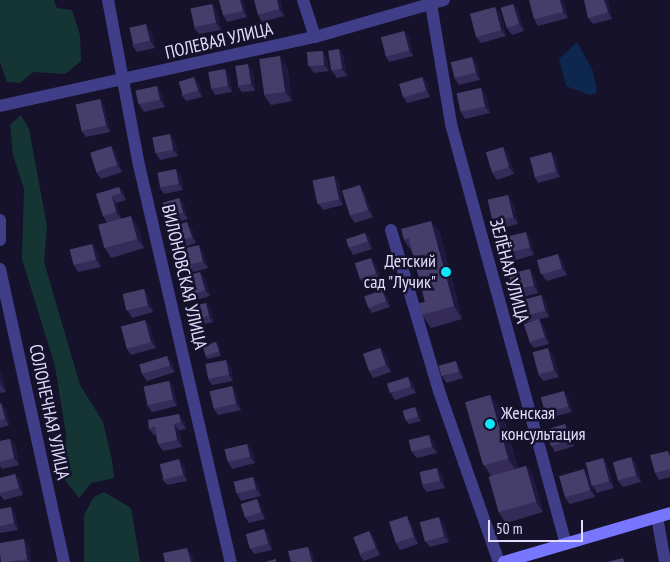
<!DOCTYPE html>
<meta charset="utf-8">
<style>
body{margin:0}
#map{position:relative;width:670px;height:562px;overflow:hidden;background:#16122b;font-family:"PT Sans Narrow",sans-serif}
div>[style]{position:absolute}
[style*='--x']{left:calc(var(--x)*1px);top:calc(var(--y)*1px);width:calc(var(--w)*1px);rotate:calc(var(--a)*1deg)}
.green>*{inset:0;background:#153534}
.water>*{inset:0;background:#0e274e}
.street>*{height:12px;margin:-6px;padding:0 6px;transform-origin:6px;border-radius:6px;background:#403e89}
.secondary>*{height:12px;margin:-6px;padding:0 6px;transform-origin:6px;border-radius:6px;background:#7776fc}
.wall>*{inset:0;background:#342b58}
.shaded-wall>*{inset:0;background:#20193f}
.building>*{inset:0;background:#463e6a;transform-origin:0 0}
.dots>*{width:14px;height:14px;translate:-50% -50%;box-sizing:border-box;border:2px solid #16122b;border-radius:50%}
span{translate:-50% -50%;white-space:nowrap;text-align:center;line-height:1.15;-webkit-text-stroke:5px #16122b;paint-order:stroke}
.street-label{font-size:18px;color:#e0ddfe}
.poi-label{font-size:18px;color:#e0ddfe}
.right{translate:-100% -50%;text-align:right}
.left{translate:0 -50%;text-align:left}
.scale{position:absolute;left:488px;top:520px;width:95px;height:22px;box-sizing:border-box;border:2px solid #e0ddfe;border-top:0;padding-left:6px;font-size:15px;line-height:18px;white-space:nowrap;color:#e0ddfe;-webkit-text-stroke:4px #16122b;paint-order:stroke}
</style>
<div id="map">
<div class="green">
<i style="clip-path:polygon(0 0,54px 0,57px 8px,72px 10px,80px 35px,81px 61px,65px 74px,33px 72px,20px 83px,7px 82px,0 62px)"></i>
<i style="clip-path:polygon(21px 115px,29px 129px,47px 226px,44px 262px,80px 385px,103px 422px,112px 460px,114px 478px,91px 483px,79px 498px,65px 480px,66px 435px,55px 366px,22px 259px,24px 189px,13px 155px,10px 125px)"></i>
<i style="clip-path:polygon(104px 492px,131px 508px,140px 562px,84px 562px,84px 515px,94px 497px)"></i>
</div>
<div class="water">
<i style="clip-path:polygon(577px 42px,593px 71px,597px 93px,589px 95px,566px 86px,559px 59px)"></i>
</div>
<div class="street">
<i style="--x:108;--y:0;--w:168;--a:79.4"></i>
<i style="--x:139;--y:165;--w:408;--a:77"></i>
<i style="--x:303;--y:0;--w:39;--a:72"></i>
<i style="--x:431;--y:4;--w:122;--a:80.5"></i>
<i style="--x:451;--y:124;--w:435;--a:74.7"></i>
<i style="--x:0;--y:106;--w:322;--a:-12.4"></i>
<i style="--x:315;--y:37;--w:134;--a:-16"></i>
<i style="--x:0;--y:220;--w:20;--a:90"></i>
<i style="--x:391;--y:230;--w:168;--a:73.4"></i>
<i style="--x:439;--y:391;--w:181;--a:70.7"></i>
<i style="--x:0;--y:269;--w:300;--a:77.7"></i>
<i style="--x:657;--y:517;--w:46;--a:79.9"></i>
</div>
<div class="secondary">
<i style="--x:504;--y:562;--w:173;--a:-16.4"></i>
</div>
<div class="wall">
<i style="clip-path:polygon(219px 0,243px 0,247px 17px,227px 22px,223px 15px)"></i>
<i style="clip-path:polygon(280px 0,284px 16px,262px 22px,258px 15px)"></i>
<i style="clip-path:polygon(563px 0,568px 18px,538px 26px,534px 19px)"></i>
<i style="clip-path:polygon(608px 1px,612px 19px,593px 24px,588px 18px)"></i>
<i style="clip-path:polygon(212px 4px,217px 10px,221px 30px,199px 34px,194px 28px)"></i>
<i style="clip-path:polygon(513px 4px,518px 10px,524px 31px,512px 35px,507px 28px)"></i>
<i style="clip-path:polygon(495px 7px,500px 14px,506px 36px,481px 43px,476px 37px)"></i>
<i style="clip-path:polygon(151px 31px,155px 48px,137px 52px,132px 45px)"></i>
<i style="clip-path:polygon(404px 31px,409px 38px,413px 56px,389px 62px,385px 55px)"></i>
<i style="clip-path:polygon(339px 49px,343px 55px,347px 76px,337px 78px,332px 71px)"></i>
<i style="clip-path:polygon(327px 58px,329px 71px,314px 73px,309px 66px)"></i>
<i style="clip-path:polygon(476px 63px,480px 80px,459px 85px,454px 78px)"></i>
<i style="clip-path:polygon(287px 66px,292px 101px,271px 105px,264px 95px)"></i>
<i style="clip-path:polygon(225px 69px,230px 76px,232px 92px,215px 95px,211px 88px)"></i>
<i style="clip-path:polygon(253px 71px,255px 91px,242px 92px,237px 86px)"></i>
<i style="clip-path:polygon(422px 77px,427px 83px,430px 97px,407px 103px,403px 96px)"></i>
<i style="clip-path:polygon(199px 83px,202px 97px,186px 101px,181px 94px)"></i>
<i style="clip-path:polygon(481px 88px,486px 95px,490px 113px,465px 119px,461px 112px)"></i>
<i style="clip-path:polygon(162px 93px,165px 107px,144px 112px,139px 105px)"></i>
<i style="clip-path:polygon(100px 99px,104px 105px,110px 132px,86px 137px,81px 130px)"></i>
<i style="clip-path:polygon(174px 140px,178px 156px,160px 160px,156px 154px)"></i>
<i style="clip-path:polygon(111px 146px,116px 153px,122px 172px,101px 179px,96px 172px)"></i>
<i style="clip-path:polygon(503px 147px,508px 154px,514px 174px,497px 180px,492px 173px)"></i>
<i style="clip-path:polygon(551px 152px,556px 159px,560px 177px,538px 183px,534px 176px)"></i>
<i style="clip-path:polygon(181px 176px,183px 190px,164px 194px,159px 187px)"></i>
<i style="clip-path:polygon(334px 176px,339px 183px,343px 205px,323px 210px,318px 203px)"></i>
<i style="clip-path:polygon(119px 187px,124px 193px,126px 200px,116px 203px,121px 219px,138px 226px,144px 248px,111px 258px,105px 248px,107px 223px,103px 216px,96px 194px)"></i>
<i style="clip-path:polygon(364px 192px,373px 217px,355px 223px,350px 216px)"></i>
<i style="clip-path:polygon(179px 198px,184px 205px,188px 219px,172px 223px,167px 217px)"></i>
<i style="clip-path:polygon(513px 202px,518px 224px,498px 229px,493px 222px)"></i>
<i style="clip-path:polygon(431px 221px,440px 233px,462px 319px,431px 328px,422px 315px,425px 302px,412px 252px,404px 240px)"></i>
<i style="clip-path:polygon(192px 229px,196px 243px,178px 249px,173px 243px)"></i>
<i style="clip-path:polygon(365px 233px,370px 239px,372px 249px,353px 255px,349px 248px)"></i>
<i style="clip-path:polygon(530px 238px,534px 255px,508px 262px,503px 255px)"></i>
<i style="clip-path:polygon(92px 244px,97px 250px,101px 267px,78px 272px,74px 265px)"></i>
<i style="clip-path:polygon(203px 251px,208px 268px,190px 273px,186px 267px)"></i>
<i style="clip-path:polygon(562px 260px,567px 275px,547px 281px,542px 275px)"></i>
<i style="clip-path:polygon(376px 264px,380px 279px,364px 284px,359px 278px)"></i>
<i style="clip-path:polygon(534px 275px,538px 293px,518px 298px,513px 291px)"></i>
<i style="clip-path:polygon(205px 278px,210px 296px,186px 303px,181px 296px)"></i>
<i style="clip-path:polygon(144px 289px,148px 296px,153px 312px,132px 318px,128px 311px)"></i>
<i style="clip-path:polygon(382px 290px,387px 297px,390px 307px,372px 313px,368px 307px)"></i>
<i style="clip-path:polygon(541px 295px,546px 302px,549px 317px,539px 319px,544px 326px,549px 344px,534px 348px,529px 342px,538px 320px,526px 322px,522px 316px)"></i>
<i style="clip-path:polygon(206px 303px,211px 310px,213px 322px,196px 326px,191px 319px)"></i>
<i style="clip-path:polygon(145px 320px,150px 327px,156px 348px,131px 355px,127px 349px)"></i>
<i style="clip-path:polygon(219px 345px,221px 356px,207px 359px,205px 355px)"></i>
<i style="clip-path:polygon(380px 348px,385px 354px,391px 372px,373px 378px,369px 371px)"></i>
<i style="clip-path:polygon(553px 355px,559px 377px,543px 381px,538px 374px)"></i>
<i style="clip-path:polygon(226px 360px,231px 367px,233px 381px,212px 385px,208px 379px)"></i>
<i style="clip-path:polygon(172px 362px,175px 372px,147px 381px,142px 374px)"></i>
<i style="clip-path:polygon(460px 368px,463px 378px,447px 383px,442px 377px)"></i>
<i style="clip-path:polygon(0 373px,2px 376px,6px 392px,0 393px)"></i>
<i style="clip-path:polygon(408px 377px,413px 384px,416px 393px,395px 400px,391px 394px)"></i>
<i style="clip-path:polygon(169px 381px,173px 387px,177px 406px,152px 412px,147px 405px)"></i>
<i style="clip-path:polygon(232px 386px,236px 393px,241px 410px,218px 415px,214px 409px)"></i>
<i style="clip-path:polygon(490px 395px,502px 412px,518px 468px,526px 466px,533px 476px,543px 512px,506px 523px,499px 513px,491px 476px,484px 465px)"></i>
<i style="clip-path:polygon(568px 397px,572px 412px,549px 418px,545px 412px)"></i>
<i style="clip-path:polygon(1px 403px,6px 410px,9px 425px,0 428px,0 404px)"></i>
<i style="clip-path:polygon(415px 407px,418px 411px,421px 421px,409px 424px,406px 421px)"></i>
<i style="clip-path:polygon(184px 420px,186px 429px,179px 430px,182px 447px,163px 451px,158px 444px,156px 435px,154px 435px,149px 429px)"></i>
<i style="clip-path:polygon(569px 430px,574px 446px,555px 452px,551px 445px)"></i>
<i style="clip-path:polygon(10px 439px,15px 445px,19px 465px,2px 469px,0 466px,0 441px)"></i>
<i style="clip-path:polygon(434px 441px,437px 453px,417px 458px,412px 452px)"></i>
<i style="clip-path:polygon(247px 444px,252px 451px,255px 463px,232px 469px,228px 462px)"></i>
<i style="clip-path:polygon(670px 453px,670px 477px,659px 480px,655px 473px)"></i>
<i style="clip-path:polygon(631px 457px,636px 463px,641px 482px,623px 487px,618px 481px)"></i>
<i style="clip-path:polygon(603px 458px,607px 465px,614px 488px,597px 493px,593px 486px)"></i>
<i style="clip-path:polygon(184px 466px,187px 481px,167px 485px,162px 479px)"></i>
<i style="clip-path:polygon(15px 474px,20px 480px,23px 495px,4px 500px,0 495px,0 478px)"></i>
<i style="clip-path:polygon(442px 474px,445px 488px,427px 492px,422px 486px)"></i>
<i style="clip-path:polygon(589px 475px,595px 497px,570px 504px,565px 498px)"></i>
<i style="clip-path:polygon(258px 484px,261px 496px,241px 501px,237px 494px)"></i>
<i style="clip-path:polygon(257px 499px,261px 506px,265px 519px,249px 523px,245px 517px)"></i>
<i style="clip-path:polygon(0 509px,15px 514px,18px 530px,0 533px)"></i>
<i style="clip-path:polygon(411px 523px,418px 544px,400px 550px,396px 543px)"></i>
<i style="clip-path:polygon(444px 523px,449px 542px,430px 547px,425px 541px)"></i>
<i style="clip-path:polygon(264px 529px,269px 536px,272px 550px,254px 554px,250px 548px)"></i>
<i style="clip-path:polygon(369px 531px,374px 538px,380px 555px,364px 561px,359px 554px)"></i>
<i style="clip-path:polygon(29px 546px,31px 562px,1px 562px)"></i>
</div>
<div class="shaded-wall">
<i style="clip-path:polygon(240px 0,243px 0,247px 17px,243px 11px)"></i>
<i style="clip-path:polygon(277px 0,280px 0,284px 16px,279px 9px)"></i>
<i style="clip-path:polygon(560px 0,563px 0,568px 18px,563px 12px)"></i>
<i style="clip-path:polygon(604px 0,607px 0,608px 1px,612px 19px,608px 12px)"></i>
<i style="clip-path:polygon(212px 4px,217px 10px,221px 30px,216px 23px)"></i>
<i style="clip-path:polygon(513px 4px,518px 10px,524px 31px,519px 24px)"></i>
<i style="clip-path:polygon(495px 7px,500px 14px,506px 36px,501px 30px)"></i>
<i style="clip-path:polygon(146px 24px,151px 31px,155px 48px,150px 41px)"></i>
<i style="clip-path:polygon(404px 31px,409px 38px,413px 56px,409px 50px)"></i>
<i style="clip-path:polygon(339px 49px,343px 55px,347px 76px,342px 69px)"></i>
<i style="clip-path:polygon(323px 51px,327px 58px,329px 71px,324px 65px)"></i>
<i style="clip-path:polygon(280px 56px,287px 66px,292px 101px,285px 92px)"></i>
<i style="clip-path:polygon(472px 57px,476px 63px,480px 80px,476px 73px)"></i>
<i style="clip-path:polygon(248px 64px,253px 71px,255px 91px,251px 84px)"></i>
<i style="clip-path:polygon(225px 69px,230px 76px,232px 92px,228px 86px)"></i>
<i style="clip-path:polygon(194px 77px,199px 83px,202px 97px,198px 90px)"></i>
<i style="clip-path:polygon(422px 77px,427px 83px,430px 97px,426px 90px)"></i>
<i style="clip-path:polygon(157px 86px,162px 93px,165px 107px,160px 100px)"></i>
<i style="clip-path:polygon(481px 88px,486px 95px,490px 113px,485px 107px)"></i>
<i style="clip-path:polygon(100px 99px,104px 105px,110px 132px,106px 125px)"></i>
<i style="clip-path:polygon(170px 134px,174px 140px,178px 156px,173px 150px)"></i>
<i style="clip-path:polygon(111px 146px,116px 153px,122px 172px,117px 165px)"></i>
<i style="clip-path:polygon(503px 147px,508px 154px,514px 174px,509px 167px)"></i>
<i style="clip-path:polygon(551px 152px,556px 159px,560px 177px,556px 171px)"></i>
<i style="clip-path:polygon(176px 169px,181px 176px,183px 190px,179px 184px)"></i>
<i style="clip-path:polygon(334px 176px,339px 183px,343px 205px,339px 199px)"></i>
<i style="clip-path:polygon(360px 185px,364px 192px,373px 217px,368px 210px)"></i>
<i style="clip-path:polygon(119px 187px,124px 193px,126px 200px,121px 193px)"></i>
<i style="clip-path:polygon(508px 195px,513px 202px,518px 224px,513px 217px)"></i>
<i style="clip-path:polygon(112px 196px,116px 203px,121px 219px,116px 212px)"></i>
<i style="clip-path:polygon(179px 198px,184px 205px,188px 219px,183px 212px)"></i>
<i style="clip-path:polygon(131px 216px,138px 226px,144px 248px,137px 239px)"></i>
<i style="clip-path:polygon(431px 221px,440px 233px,462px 319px,454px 306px)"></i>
<i style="clip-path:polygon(187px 222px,192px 229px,196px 243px,192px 237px)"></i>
<i style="clip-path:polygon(526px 232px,530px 238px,534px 255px,530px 248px)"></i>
<i style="clip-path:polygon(365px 233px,370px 239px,372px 249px,368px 242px)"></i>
<i style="clip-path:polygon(92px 244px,97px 250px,101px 267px,96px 260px)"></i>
<i style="clip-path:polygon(199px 245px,203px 251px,208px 268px,203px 262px)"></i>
<i style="clip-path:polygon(558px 254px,562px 260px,567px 275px,562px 268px)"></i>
<i style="clip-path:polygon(371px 258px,376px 264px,380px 279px,376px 273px)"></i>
<i style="clip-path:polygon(530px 269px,534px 275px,538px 293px,534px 286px)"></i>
<i style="clip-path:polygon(200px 272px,205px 278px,210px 296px,205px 290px)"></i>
<i style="clip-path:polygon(144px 289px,148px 296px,153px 312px,148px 306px)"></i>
<i style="clip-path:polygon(382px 290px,387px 297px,390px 307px,386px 301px)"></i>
<i style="clip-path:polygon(541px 295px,546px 302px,549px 317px,545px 310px)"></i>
<i style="clip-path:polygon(206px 303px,211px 310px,213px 322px,209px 316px)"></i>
<i style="clip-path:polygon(539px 319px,544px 326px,549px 344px,545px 337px)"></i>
<i style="clip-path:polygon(145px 320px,150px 327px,156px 348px,151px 342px)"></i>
<i style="clip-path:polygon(216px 342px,219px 345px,221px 356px,219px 352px)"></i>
<i style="clip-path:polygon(380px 348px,385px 354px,391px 372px,386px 365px)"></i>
<i style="clip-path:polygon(548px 348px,553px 355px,559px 377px,554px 370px)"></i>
<i style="clip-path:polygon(167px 356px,172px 362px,175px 372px,170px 366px)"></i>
<i style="clip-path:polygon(226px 360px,231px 367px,233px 381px,229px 375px)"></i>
<i style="clip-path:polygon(456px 361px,460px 368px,463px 378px,459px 372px)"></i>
<i style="clip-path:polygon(0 373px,2px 376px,6px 392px,1px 385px,0 381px)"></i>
<i style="clip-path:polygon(408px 377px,413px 384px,416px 393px,411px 387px)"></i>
<i style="clip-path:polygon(169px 381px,173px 387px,177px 406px,173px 400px)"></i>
<i style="clip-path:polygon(232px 386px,236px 393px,241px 410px,236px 404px)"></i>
<i style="clip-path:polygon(564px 391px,568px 397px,572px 412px,568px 406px)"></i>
<i style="clip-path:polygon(490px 395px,502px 412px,520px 476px,508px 459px)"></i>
<i style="clip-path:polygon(1px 403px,6px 410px,9px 425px,5px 419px)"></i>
<i style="clip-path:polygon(415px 407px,418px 411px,421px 421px,418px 417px)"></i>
<i style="clip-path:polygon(179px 414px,184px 420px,186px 429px,181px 422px)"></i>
<i style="clip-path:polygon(174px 424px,179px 430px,182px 447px,177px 440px)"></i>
<i style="clip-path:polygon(565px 424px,569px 430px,574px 446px,570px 440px)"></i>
<i style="clip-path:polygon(429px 435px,434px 441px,437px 453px,432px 447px)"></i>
<i style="clip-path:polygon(10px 439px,15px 445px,19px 465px,14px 458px)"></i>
<i style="clip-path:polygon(247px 444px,252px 451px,255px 463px,250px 457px)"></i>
<i style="clip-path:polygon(631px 457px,636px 463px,641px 482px,636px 475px)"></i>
<i style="clip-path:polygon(603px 458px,607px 465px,614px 488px,609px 481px)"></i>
<i style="clip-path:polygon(179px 459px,184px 466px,187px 481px,183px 474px)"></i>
<i style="clip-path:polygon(526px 466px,533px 476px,543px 512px,536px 502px)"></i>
<i style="clip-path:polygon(437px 468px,442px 474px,445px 488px,440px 481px)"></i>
<i style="clip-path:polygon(584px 469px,589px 475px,595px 497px,590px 490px)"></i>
<i style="clip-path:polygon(15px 474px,20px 480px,23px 495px,19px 488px)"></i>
<i style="clip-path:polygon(253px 477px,258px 484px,261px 496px,256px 489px)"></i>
<i style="clip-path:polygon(257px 499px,261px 506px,265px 519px,261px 512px)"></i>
<i style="clip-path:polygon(11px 507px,15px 514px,18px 530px,14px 523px)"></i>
<i style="clip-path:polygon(407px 516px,411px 523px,418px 544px,414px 537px)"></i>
<i style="clip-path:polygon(439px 517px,444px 523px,449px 542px,444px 536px)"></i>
<i style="clip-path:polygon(264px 529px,269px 536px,272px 550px,268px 543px)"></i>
<i style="clip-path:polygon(369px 531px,374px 538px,380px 555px,376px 548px)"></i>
<i style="clip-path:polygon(24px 539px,29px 546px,31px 562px,30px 562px,27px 559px)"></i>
<i style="clip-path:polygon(308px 547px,313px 553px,315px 562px,312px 562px)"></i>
<i style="clip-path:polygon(187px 548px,192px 554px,194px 562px,191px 562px)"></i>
</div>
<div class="building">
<i style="clip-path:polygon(219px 0,240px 0,243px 11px,223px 15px)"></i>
<i style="clip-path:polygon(254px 0,277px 0,279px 9px,258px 15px)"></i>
<i style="clip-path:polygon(529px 0,560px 0,563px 12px,534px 19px)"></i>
<i style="clip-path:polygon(584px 0,604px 0,608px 12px,588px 18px)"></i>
<i style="left:212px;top:4px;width:19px;height:22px;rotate:78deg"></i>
<i style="left:513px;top:4px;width:21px;height:13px;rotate:73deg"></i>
<i style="left:495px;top:7px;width:24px;height:26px;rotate:75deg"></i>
<i style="left:146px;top:24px;width:17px;height:17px;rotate:77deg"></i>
<i style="left:404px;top:31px;width:20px;height:24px;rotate:75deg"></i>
<i style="left:339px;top:49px;width:20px;height:11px;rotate:81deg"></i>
<i style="left:323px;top:51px;width:14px;height:16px;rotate:86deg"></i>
<i style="left:280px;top:56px;width:36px;height:21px;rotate:82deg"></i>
<i style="left:472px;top:57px;width:16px;height:22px;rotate:76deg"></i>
<i style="left:248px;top:64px;width:20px;height:13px;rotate:81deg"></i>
<i style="left:225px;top:69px;width:17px;height:17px;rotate:80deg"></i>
<i style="left:194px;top:77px;width:14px;height:16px;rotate:73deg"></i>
<i style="left:422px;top:77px;width:14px;height:24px;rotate:73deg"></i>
<i style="left:157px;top:86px;width:14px;height:22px;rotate:78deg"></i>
<i style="left:481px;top:88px;width:19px;height:25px;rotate:78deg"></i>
<i style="left:100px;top:99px;width:27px;height:25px;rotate:77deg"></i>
<i style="left:170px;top:134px;width:16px;height:18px;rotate:79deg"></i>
<i style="left:111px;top:146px;width:20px;height:22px;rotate:72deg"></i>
<i style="left:503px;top:147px;width:21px;height:18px;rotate:73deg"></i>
<i style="left:551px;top:152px;width:20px;height:22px;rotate:75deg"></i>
<i style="left:176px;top:169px;width:15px;height:19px;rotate:79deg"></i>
<i style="left:334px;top:176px;width:24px;height:22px;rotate:78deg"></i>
<i style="left:360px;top:185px;width:26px;height:19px;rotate:72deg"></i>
<i style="clip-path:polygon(119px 187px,121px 193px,112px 196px,116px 212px,103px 216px,96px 194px)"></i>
<i style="left:508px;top:195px;width:23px;height:21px;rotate:77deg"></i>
<i style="left:179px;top:198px;width:15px;height:17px;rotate:74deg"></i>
<i style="left:131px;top:216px;width:24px;height:34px;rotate:75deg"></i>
<i style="clip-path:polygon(431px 221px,454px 306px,422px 315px,419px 303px,425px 302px,409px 238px,404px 240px,401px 229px)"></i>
<i style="left:187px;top:222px;width:16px;height:19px;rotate:72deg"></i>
<i style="left:526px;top:232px;width:16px;height:27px;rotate:76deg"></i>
<i style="left:365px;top:233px;width:9px;height:20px;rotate:72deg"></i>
<i style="left:92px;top:244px;width:16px;height:23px;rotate:76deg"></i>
<i style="left:199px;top:245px;width:17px;height:19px;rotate:77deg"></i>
<i style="left:558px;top:254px;width:15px;height:22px;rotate:74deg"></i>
<i style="left:371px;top:258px;width:16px;height:17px;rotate:72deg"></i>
<i style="left:530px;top:269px;width:17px;height:22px;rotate:77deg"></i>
<i style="left:200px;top:272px;width:19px;height:24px;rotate:74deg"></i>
<i style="left:144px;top:289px;width:17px;height:22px;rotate:77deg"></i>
<i style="left:382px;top:290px;width:12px;height:19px;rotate:70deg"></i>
<i style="left:541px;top:295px;width:16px;height:24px;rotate:75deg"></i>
<i style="left:206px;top:303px;width:13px;height:18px;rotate:77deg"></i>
<i style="left:539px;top:319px;width:19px;height:16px;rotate:72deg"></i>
<i style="left:145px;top:320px;width:23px;height:25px;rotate:75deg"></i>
<i style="left:216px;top:342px;width:10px;height:14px;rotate:73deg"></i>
<i style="left:380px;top:348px;width:18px;height:18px;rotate:71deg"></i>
<i style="left:548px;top:348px;width:23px;height:16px;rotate:75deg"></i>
<i style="left:167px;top:356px;width:10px;height:29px;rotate:73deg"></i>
<i style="left:226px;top:360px;width:15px;height:21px;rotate:79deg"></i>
<i style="left:456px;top:361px;width:11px;height:18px;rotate:75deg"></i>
<i style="left:408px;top:377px;width:10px;height:22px;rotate:73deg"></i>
<i style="left:169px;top:381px;width:19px;height:26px;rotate:78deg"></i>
<i style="left:232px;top:386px;width:18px;height:23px;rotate:77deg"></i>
<i style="left:564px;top:391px;width:16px;height:24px;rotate:75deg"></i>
<i style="left:490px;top:395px;width:66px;height:26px;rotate:74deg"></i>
<i style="clip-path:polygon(1px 403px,5px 419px,0 420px,0 404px)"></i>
<i style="left:415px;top:407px;width:10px;height:13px;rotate:73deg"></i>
<i style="clip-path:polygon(179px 414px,181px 422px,174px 424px,177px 440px,158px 444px,155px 427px,149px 429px,148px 420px)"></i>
<i style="left:565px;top:424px;width:17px;height:20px;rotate:73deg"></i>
<i style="left:429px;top:435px;width:12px;height:21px;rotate:76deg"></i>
<i style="clip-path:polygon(10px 439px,14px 458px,0 462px,0 441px)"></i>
<i style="left:247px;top:444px;width:13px;height:23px;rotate:77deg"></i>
<i style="clip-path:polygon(668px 451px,670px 458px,670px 469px,655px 473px,650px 455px)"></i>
<i style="left:631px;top:457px;width:19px;height:19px;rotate:74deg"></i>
<i style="left:603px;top:458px;width:24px;height:18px;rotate:75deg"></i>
<i style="left:179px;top:459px;width:16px;height:20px;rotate:75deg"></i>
<i style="left:526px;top:466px;width:37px;height:39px;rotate:74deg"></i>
<i style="left:437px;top:468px;width:13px;height:18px;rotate:77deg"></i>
<i style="left:584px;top:469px;width:22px;height:26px;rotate:74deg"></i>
<i style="clip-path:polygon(15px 474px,19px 488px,0 493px,0 478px)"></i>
<i style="left:253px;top:477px;width:12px;height:20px;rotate:76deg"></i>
<i style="left:257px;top:499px;width:14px;height:17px;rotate:73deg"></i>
<i style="clip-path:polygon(11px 507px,14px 523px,0 526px,0 509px)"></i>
<i style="left:407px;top:516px;width:22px;height:19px;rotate:72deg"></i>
<i style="left:439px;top:517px;width:20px;height:20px;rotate:75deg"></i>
<i style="left:264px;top:529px;width:15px;height:19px;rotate:74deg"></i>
<i style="left:369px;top:531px;width:18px;height:17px;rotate:68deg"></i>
<i style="clip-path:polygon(24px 539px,27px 559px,6px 562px,1px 562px,0 553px,0 543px)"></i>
<i style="clip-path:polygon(308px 547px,312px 562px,291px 562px,288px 551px)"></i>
<i style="clip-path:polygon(187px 548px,191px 562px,165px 562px,163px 553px)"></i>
<i style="clip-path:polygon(623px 558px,624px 562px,607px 562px)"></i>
<i style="clip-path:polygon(276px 559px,276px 562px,265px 562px)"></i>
</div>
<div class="dots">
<i style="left:446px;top:272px;background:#0de6fb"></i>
<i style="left:490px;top:424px;background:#0de6fb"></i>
</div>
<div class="street-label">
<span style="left:219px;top:41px;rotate:-13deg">ПОЛЕВАЯ УЛИЦА</span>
<span style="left:509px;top:271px;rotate:75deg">ЗЕЛЁНАЯ УЛИЦА</span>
<span style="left:184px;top:277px;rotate:77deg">ВИЛОНОВСКАЯ УЛИЦА</span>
<span style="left:49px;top:412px;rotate:78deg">СОЛОНЕЧНАЯ УЛИЦА</span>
</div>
<div class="poi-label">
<span class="right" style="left:436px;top:272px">Детский<br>сад "Лучик"</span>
<span class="left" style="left:501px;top:424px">Женская<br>консультация</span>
</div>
<div class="scale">50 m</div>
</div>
